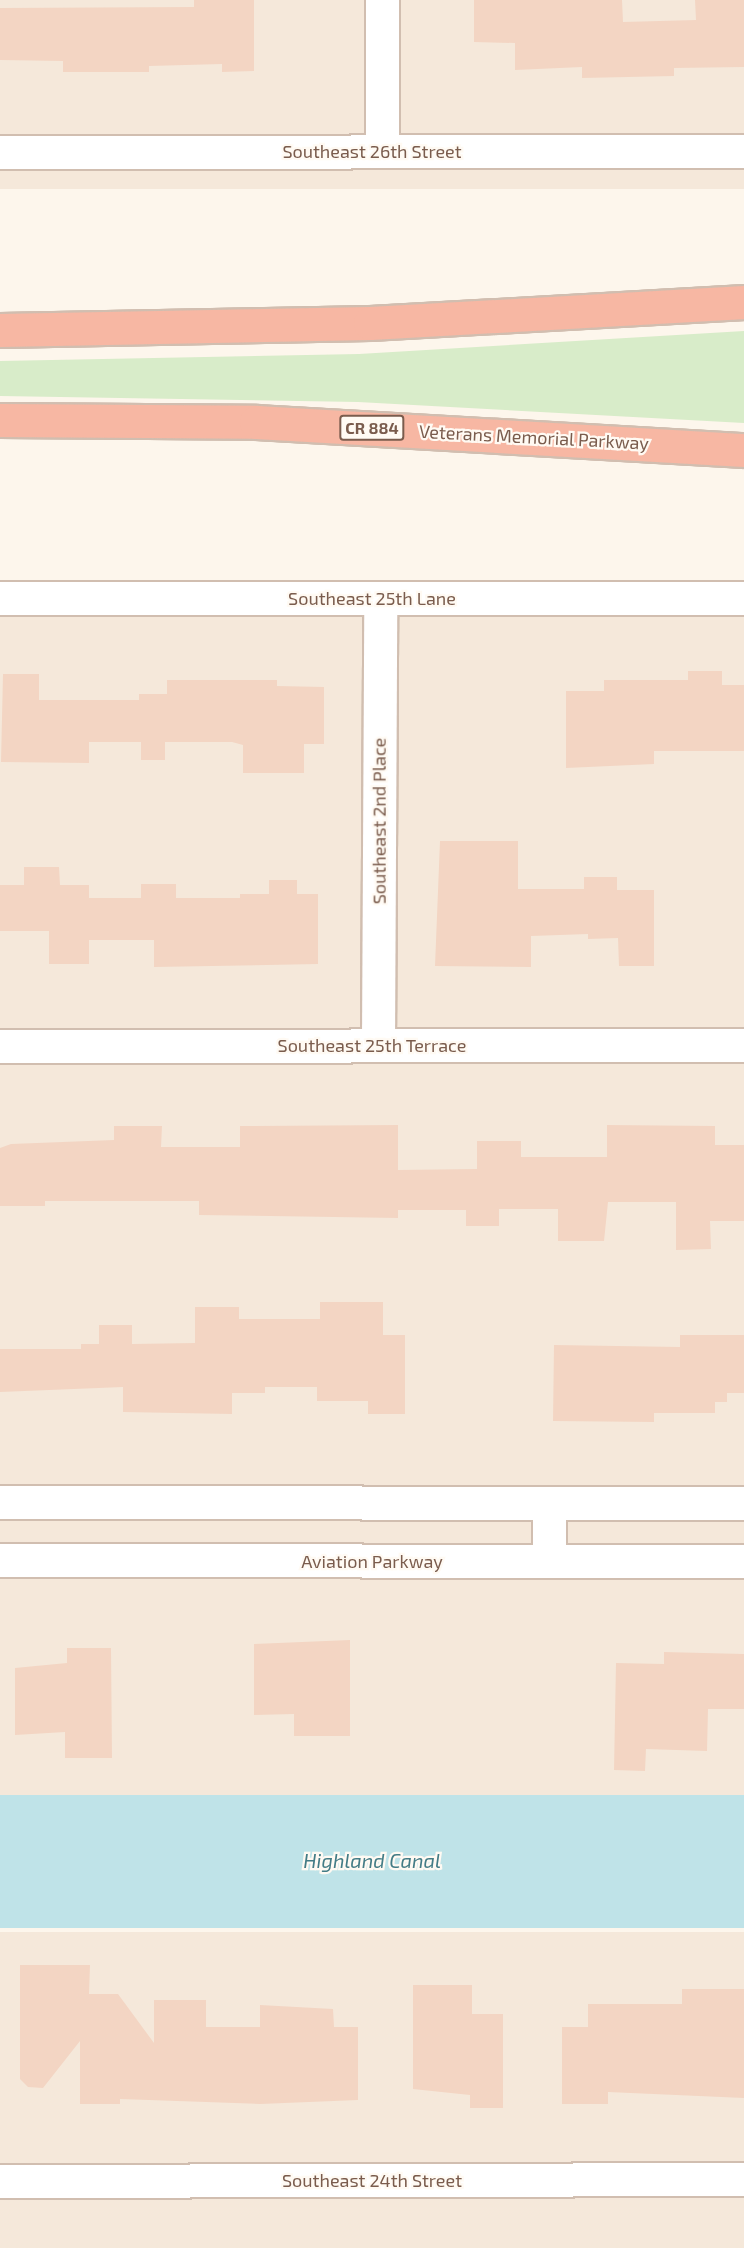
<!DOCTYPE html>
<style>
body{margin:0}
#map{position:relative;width:744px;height:2248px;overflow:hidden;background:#fdf6ec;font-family:"Exo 2",sans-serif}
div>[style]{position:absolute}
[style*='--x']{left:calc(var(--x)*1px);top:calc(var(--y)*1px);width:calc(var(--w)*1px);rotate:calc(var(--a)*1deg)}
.residential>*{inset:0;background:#f5e8da;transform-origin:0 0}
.green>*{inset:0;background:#d8ecc9}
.water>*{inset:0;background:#bfe3e8;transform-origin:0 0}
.building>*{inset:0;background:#f3d5c3}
.roads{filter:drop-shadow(2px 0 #d1beb0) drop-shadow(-2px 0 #d1beb0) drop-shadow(0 2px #d1beb0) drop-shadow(0 -2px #d1beb0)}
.minor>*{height:33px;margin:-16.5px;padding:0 16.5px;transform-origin:16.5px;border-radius:16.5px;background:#fff}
.highway>*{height:33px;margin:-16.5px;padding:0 16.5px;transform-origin:16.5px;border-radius:16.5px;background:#f7b7a3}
span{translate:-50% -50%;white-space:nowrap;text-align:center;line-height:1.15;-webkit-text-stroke:4.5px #fffaf3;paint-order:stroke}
.shield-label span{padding:2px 4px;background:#fffaf3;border:2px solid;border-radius:4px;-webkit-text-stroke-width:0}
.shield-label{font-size:16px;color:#7a5c4d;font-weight:700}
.street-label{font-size:18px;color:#7a5c4d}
.water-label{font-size:20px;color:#437c86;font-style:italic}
</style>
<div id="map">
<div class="residential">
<i style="left:0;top:0;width:744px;height:189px"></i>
<i style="left:0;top:617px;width:744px;height:1178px"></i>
<i style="left:744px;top:1932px;width:316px;height:744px;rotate:90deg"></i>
</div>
<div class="green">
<i style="clip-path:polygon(744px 331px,744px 423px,358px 402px,0 396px,0 361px,359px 354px)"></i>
</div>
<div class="water">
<i style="left:0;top:1795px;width:744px;height:133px"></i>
</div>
<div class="building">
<i style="clip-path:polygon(194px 0,254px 0,254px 71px,222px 72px,222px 64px,149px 66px,149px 72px,63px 72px,63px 61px,0 60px,0 8px,194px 7px)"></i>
<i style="clip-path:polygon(474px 0,622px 0,623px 22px,696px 20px,695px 0,744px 0,744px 67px,674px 68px,674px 76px,582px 78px,582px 67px,515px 70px,515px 43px,474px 42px)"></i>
<i style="clip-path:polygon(688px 671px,722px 671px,722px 685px,744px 685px,744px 751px,654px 751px,654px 764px,566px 768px,566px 691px,604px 691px,604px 680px,688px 680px)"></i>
<i style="clip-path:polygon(3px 674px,39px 674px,39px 700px,139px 700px,139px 694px,167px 694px,167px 680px,277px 680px,277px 686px,324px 687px,324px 744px,304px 744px,304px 773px,243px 773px,243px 745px,232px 742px,165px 742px,165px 760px,141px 760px,141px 742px,89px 742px,89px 763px,1px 762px)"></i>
<i style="clip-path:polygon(440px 841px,518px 841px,518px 889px,584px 889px,584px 877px,617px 877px,617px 890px,654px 890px,654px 966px,619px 966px,618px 938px,588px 939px,588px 934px,531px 936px,531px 967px,435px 966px)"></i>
<i style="clip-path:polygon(24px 867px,59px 867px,60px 885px,89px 885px,89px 898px,141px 898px,141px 884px,176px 884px,176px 898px,240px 898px,240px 894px,269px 894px,269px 880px,297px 880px,297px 894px,318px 894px,318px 964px,154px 967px,154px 940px,89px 940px,89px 964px,49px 964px,49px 931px,0 931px,0 885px,24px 885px)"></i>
<i style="clip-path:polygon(398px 1125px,398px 1170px,477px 1169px,477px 1141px,521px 1141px,521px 1157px,607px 1157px,607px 1125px,715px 1126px,715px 1145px,744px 1145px,744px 1221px,710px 1221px,711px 1249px,676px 1250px,676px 1202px,608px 1202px,604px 1241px,558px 1241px,558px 1209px,499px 1209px,499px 1226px,466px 1226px,466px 1210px,398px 1210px,398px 1218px,334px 1217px,199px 1215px,199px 1201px,45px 1201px,45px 1206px,0 1206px,0 1148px,11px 1144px,114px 1140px,114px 1126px,162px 1126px,161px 1147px,240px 1147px,240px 1126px)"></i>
<i style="clip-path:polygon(320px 1302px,383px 1302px,383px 1335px,405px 1335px,405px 1414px,368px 1414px,368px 1401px,317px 1401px,317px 1387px,265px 1387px,265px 1393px,232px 1393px,232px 1414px,123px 1412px,123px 1387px,0 1392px,0 1349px,81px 1349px,81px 1344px,99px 1344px,99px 1325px,132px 1325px,132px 1344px,195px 1343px,195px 1307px,239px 1307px,239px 1319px,320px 1319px)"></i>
<i style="clip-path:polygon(680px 1335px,744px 1335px,744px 1393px,727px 1393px,727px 1402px,715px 1402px,715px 1413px,654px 1413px,654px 1422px,553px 1421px,554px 1345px,680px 1347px)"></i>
<i style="clip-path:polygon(350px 1640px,350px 1736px,294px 1736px,294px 1714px,254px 1715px,254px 1644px)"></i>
<i style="clip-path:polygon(67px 1648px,111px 1648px,112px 1758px,65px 1758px,65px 1732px,15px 1735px,15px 1668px,67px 1663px)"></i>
<i style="clip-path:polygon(664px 1652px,744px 1654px,744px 1709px,708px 1709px,707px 1751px,646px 1749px,645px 1771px,614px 1770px,616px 1663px,664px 1664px)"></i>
<i style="clip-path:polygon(20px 1965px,90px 1965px,89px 1994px,118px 1994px,154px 2043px,154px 2000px,206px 2000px,206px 2027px,260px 2027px,260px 2005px,333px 2009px,334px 2027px,358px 2027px,358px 2100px,260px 2104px,120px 2099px,120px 2104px,80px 2104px,80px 2041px,43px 2088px,28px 2087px,20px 2079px)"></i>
<i style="clip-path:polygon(413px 1985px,472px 1985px,472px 2014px,503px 2014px,503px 2108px,470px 2108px,470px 2095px,413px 2089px)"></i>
<i style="clip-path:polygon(682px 1989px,744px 1989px,744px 2098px,608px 2092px,608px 2104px,562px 2104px,562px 2027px,588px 2027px,588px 2004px,682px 2004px)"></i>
</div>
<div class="roads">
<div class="minor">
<i style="--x:382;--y:0;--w:150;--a:90"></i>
<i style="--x:0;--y:152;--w:744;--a:-0.08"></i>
<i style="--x:0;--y:598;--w:744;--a:0"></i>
<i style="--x:378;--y:1044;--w:446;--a:-89.7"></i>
<i style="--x:0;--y:1046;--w:744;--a:-0.08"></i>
<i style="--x:0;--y:1502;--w:744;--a:0.08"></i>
<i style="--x:549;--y:1503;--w:58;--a:90"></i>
<i style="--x:0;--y:1560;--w:744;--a:0.08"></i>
<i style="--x:0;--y:2181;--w:744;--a:-0.15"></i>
</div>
<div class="highway">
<i style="--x:0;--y:330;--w:370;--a:-1.1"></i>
<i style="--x:370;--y:323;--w:375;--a:-3.2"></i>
<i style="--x:0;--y:420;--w:256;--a:0.4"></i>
<i style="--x:256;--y:422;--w:489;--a:3.3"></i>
</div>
</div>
<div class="shield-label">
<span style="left:372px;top:428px">CR 884</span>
</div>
<div class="street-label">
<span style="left:372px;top:151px">Southeast 26th Street</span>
<span style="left:534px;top:437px;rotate:3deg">Veterans Memorial Parkway</span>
<span style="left:372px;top:598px">Southeast 25th Lane</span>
<span style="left:379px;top:821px;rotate:-90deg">Southeast 2nd Place</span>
<span style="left:372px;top:1045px">Southeast 25th Terrace</span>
<span style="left:372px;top:1561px">Aviation Parkway</span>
<span style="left:372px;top:2180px">Southeast 24th Street</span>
</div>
<div class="water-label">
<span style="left:372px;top:1860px">Highland Canal</span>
</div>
</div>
